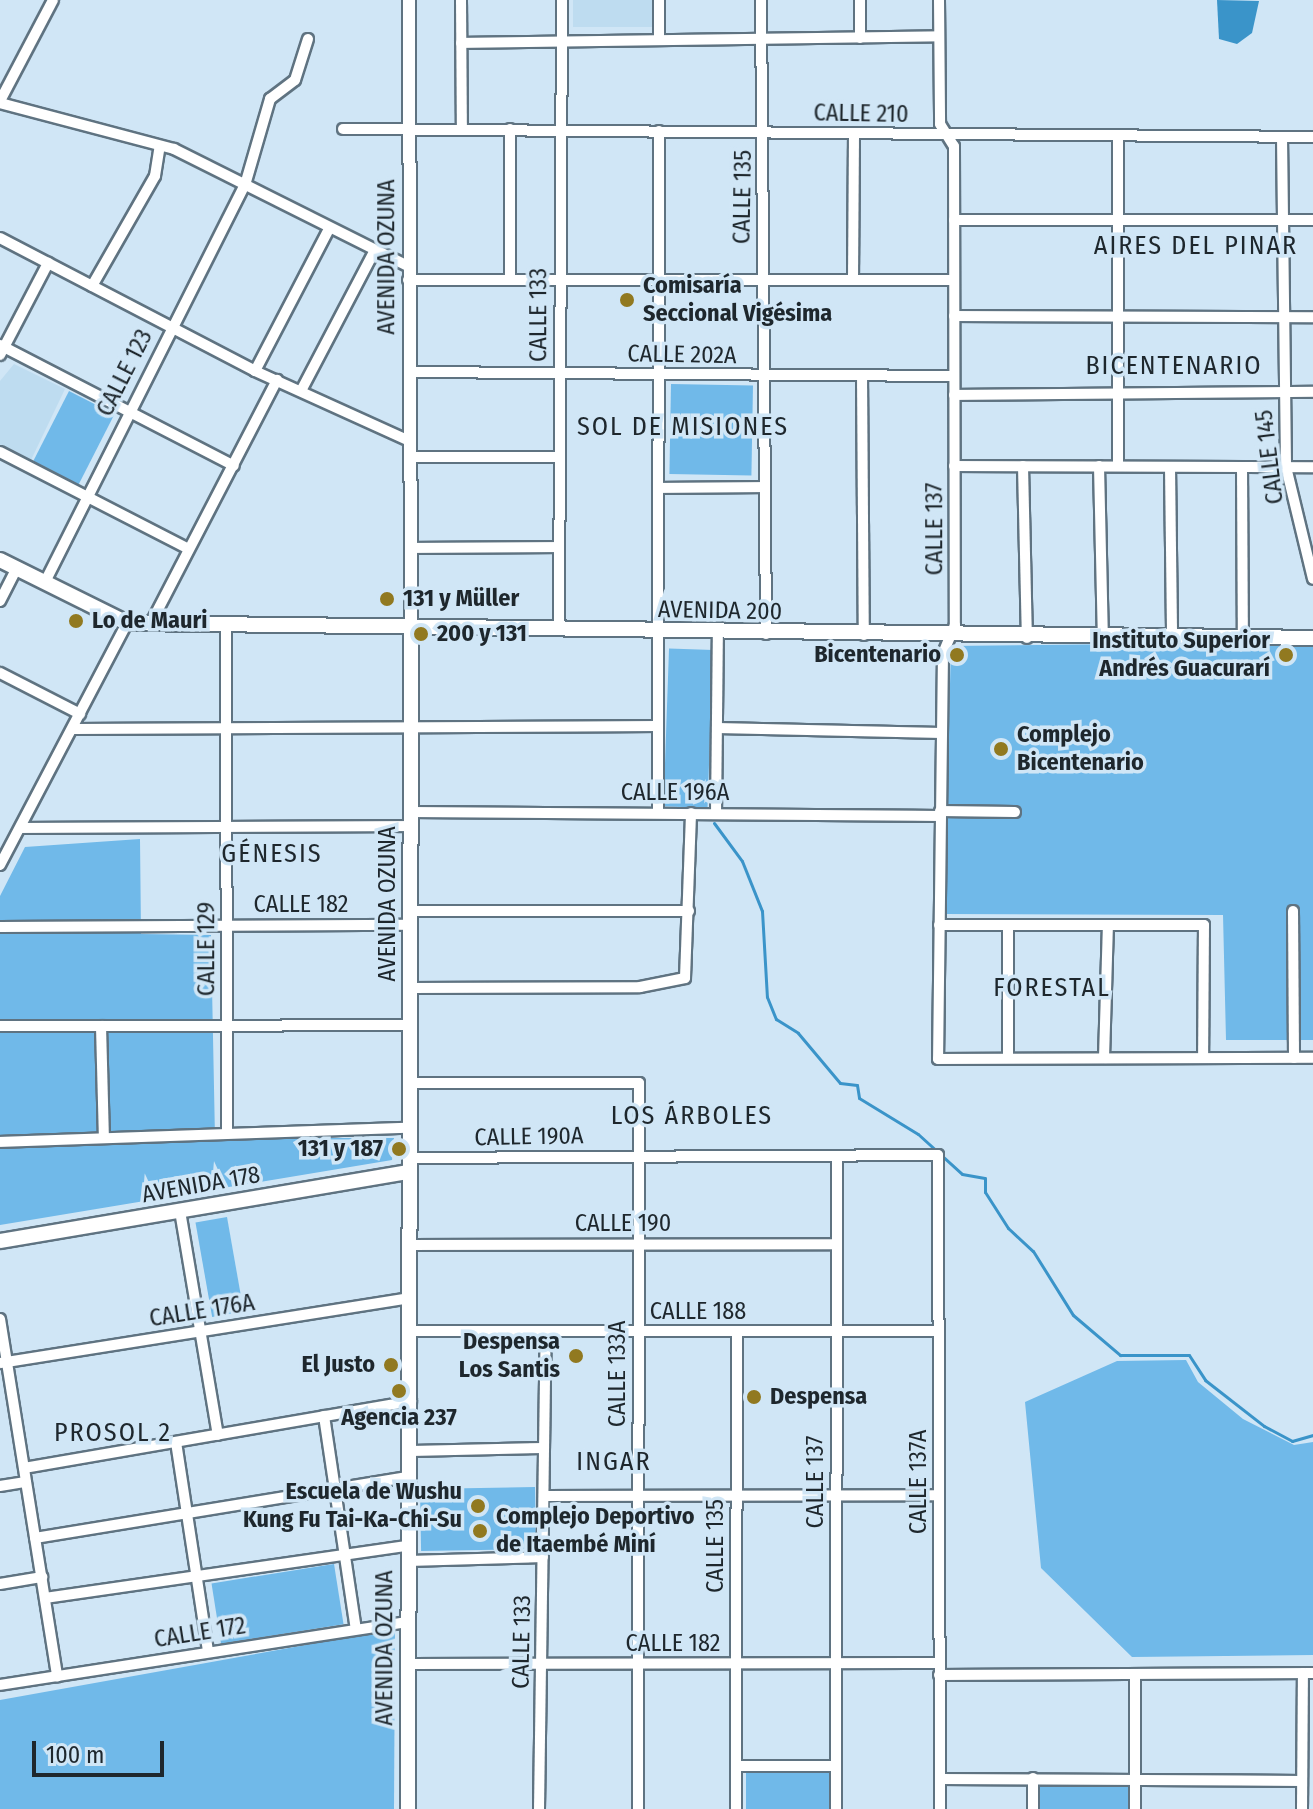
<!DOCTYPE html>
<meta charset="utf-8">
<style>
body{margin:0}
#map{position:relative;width:1313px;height:1809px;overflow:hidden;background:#d0e6f6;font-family:"Fira Sans Condensed",sans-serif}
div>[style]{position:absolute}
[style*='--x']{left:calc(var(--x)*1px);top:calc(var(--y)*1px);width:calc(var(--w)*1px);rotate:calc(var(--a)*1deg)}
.built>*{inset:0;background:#bedcf0;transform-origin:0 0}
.green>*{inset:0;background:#70b9e9;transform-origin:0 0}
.water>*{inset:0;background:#3a94c9}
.stream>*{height:3px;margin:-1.5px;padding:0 1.5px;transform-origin:1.5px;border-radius:1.5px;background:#3a94c9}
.roads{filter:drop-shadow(2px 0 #5f7381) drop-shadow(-2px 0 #5f7381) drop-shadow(0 2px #5f7381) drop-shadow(0 -2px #5f7381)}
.minor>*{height:10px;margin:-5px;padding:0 5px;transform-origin:5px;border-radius:5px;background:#fff}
.tertiary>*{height:12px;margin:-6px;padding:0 6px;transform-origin:6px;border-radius:6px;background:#fff}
.secondary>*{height:14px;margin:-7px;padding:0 7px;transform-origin:7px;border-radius:7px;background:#fff}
.dots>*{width:22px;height:22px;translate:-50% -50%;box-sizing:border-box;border:4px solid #d0e6f6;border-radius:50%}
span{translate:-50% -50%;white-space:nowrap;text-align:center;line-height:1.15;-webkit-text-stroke:7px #d0e6f6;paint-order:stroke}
.street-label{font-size:24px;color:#1e272d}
.poi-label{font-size:24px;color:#1e272d;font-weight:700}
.left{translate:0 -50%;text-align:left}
.right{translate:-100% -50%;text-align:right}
.neighbourhood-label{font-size:26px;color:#1e272d;letter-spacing:2px}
.scale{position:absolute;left:32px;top:1741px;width:132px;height:36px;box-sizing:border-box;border:4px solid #1e272d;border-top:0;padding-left:10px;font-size:24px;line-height:28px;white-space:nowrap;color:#1e272d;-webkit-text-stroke:6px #d0e6f6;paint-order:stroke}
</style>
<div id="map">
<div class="built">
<i style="left:573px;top:0;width:79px;height:27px"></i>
<i style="clip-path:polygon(14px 364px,65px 389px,31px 460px,0 445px,0 381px)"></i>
</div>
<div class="green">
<i style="left:671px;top:384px;width:82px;height:90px;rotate:1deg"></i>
<i style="left:69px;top:391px;width:51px;height:80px;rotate:27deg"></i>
<i style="clip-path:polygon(1313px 642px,1313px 1040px,1226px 1040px,1223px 915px,944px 914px,951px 646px)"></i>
<i style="left:713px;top:650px;width:158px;height:44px;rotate:92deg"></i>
<i style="clip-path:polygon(140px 839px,141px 934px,211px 935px,215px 1138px,394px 1138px,392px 1160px,0 1225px,0 896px,25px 847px)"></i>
<i style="left:227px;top:1217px;width:96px;height:32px;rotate:80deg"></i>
<i style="clip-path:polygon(1186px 1360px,1198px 1382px,1243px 1419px,1294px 1445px,1313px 1442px,1313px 1655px,1132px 1657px,1041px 1568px,1025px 1402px,1117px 1361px)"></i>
<i style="left:535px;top:1487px;width:62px;height:115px;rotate:89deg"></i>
<i style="left:334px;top:1564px;width:61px;height:124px;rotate:81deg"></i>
<i style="clip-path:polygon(395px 1629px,394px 1809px,0 1809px,0 1700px)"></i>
<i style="left:832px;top:1771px;width:38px;height:86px;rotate:90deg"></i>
<i style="left:1038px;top:1784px;width:91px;height:25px"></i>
</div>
<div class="water">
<i style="clip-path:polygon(1217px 0,1259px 1px,1252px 33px,1237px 44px,1219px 39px)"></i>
</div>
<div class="stream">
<i style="--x:714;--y:823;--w:47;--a:53.6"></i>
<i style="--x:742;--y:861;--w:54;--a:68.2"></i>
<i style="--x:762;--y:911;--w:86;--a:86.7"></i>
<i style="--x:767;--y:997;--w:24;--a:68"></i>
<i style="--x:776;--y:1019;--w:26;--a:32"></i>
<i style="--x:798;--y:1033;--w:65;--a:50"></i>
<i style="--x:840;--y:1083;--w:17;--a:7"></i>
<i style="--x:857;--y:1085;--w:13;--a:81"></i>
<i style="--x:859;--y:1098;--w:69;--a:31.4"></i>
<i style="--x:918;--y:1134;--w:59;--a:42.3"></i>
<i style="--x:962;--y:1174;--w:23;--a:10"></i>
<i style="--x:985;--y:1178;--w:14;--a:90"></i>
<i style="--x:985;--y:1192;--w:43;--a:57.4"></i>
<i style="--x:1008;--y:1228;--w:34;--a:43"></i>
<i style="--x:1033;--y:1251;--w:75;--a:58"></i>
<i style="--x:1073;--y:1315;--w:62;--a:40.4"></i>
<i style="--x:1120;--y:1355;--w:69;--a:0"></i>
<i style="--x:1189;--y:1355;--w:30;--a:57"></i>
<i style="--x:1205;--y:1380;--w:75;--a:37.9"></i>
<i style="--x:1264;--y:1426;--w:32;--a:28"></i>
<i style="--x:1292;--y:1441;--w:22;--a:-16"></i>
</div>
<div class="roads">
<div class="minor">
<i style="--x:461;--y:0;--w:129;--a:89.6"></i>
<i style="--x:761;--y:0;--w:634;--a:89.55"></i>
<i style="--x:860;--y:0;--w:38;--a:90"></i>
<i style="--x:939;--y:0;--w:124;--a:89.5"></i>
<i style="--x:940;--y:124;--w:26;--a:58"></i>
<i style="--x:954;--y:146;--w:479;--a:89.9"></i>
<i style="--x:955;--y:625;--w:30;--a:113"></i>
<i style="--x:943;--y:653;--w:406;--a:90.7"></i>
<i style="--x:938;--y:1059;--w:375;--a:-0.2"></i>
<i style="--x:659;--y:40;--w:40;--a:-90"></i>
<i style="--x:461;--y:43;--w:478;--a:-0.8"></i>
<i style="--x:0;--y:101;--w:114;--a:-62.3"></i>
<i style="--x:0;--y:103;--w:180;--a:14.8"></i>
<i style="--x:174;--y:149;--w:262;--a:26.6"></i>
<i style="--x:343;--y:129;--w:970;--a:0.47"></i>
<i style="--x:1282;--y:137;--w:330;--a:89.3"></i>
<i style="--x:1286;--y:467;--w:115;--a:76.4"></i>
<i style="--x:954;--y:220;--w:359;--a:0"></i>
<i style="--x:0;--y:238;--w:288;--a:27.5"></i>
<i style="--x:255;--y:371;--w:169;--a:24.4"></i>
<i style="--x:853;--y:279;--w:146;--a:-89.6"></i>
<i style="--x:408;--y:280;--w:546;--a:0"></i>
<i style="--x:510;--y:280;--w:151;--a:-90"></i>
<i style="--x:92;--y:286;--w:127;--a:-60.2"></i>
<i style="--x:155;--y:176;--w:30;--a:-81"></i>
<i style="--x:954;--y:316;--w:359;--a:0.2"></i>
<i style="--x:0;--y:345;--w:263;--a:27.3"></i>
<i style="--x:0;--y:355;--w:104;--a:-62.4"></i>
<i style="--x:255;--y:371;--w:160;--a:-62.5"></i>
<i style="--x:409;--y:372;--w:545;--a:0.42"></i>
<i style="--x:862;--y:375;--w:260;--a:89.6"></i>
<i style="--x:302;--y:389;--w:155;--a:-62.3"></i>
<i style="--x:954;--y:395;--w:359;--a:-0.5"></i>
<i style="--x:0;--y:452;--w:212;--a:27.2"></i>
<i style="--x:409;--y:457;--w:150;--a:0"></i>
<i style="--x:954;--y:466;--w:359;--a:0.2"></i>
<i style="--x:1023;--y:466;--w:172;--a:88.7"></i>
<i style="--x:1099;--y:466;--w:172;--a:88.7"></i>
<i style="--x:1118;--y:466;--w:330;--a:-90"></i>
<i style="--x:1170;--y:467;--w:172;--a:89.3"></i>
<i style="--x:1242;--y:467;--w:170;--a:89.7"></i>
<i style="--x:658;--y:488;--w:107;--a:-0.5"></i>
<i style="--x:410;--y:548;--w:149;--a:-0.4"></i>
<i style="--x:45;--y:582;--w:445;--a:-63.3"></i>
<i style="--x:245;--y:185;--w:90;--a:-73.8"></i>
<i style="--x:270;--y:99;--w:31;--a:-37"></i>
<i style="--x:295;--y:80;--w:43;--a:-72.4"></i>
<i style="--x:0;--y:601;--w:37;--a:-63"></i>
<i style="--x:151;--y:623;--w:274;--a:-62.6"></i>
<i style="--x:226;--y:624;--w:506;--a:89.89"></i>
<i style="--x:559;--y:630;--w:630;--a:-89.73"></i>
<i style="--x:0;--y:673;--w:90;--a:27.1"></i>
<i style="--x:717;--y:728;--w:225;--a:1.3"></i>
<i style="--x:73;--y:729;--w:585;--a:-0.29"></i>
<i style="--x:940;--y:811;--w:75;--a:0.8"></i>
<i style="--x:411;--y:812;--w:529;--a:0.43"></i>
<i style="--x:658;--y:813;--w:682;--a:-89.92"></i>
<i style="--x:716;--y:813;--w:181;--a:-89.4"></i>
<i style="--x:21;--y:828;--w:390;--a:-0.3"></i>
<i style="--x:0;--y:865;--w:273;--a:-62.3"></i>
<i style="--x:410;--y:911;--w:279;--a:0"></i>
<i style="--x:1293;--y:911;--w:147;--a:89.6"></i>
<i style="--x:939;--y:925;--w:265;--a:0"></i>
<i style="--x:1204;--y:925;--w:133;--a:90.4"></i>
<i style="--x:0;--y:927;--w:410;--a:-0.3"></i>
<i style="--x:410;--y:988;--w:230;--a:-0.2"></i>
<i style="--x:640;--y:987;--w:46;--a:-11.3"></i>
<i style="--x:685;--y:978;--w:165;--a:-87.9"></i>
<i style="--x:0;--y:1026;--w:410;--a:-0.1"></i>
<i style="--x:101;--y:1026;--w:111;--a:88.5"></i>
<i style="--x:1008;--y:1058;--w:133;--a:-90"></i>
<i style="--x:1104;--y:1058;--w:133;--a:-88.3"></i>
<i style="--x:409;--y:1083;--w:230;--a:0"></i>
<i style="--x:639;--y:1083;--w:726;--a:90.08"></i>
<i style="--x:0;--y:1142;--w:409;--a:-2"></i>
<i style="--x:409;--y:1158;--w:529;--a:-0.32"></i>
<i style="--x:938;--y:1155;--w:654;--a:89.82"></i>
<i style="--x:180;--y:1211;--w:227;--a:80.4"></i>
<i style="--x:409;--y:1245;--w:428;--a:-0.1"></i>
<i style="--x:0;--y:1319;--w:362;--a:80.9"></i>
<i style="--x:410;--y:1331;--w:528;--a:0"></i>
<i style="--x:0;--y:1363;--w:415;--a:-9"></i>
<i style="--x:324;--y:1416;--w:215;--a:81.5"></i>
<i style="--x:176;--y:1442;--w:212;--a:81.3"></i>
<i style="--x:411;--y:1451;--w:133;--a:-1.3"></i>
<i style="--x:24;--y:1468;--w:393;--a:-9.8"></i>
<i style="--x:0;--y:1486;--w:26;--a:-9"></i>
<i style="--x:544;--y:1496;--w:395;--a:-0.1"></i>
<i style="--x:35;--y:1538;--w:379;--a:-9.3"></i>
<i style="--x:408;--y:1561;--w:135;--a:-1.7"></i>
<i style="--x:0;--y:1584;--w:43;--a:-9.5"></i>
<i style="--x:45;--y:1598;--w:367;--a:-8.2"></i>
<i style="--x:407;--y:1664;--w:532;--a:-0.11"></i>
<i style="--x:939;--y:1675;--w:374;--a:-0.3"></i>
<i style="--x:0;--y:1685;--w:412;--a:-8.8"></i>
<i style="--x:736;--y:1766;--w:100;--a:0"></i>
<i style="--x:940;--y:1779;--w:362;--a:0.3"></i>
<i style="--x:539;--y:1809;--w:478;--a:-89.2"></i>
<i style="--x:736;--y:1809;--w:477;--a:-89.9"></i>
<i style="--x:836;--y:1809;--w:653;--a:-89.91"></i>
<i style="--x:1033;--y:1809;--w:31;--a:-90"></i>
<i style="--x:1135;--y:1809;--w:135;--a:-90"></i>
<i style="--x:1302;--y:1809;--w:136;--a:-89.6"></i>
</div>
<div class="tertiary">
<i style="--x:409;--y:0;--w:627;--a:89.82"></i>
</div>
<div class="secondary">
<i style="--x:0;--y:560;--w:142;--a:26.4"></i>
<i style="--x:127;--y:623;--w:1186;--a:0.72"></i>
<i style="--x:0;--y:1241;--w:415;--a:-9.6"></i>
<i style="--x:408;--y:1809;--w:1182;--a:-89.85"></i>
</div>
</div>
<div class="dots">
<i style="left:627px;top:300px;background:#917920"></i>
<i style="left:387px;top:599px;background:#917920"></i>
<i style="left:76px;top:621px;background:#917920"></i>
<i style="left:421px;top:634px;background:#917920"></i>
<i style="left:957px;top:655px;background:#917920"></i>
<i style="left:1286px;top:655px;background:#917920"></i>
<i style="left:1001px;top:749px;background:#917920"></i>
<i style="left:399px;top:1149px;background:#917920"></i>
<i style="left:576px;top:1356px;background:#917920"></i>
<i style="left:391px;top:1365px;background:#917920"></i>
<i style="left:399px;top:1391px;background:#917920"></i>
<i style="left:754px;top:1397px;background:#917920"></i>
<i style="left:478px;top:1506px;background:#917920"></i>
<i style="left:480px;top:1531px;background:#917920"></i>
</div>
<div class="street-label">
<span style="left:861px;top:114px;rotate:1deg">CALLE 210</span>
<span style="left:743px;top:197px;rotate:-89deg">CALLE 135</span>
<span style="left:387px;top:257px;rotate:-90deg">AVENIDA OZUNA</span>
<span style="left:539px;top:315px;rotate:-90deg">CALLE 133</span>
<span style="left:682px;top:355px;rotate:1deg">CALLE 202A</span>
<span style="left:125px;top:373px;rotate:-63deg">CALLE 123</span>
<span style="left:1270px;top:457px;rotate:-97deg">CALLE 145</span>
<span style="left:935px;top:529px;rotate:-90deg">CALLE 137</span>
<span style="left:720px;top:611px;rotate:1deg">AVENIDA 200</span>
<span style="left:675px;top:793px">CALLE 196A</span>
<span style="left:388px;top:904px;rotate:-90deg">AVENIDA OZUNA</span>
<span style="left:301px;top:905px">CALLE 182</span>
<span style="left:207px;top:949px;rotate:-90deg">CALLE 129</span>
<span style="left:529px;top:1137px;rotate:-1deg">CALLE 190A</span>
<span style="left:201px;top:1185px;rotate:-10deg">AVENIDA 178</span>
<span style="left:623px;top:1224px">CALLE 190</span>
<span style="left:202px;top:1311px;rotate:-9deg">CALLE 176A</span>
<span style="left:698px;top:1312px">CALLE 188</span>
<span style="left:618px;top:1374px;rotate:-90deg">CALLE 133A</span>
<span style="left:816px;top:1482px;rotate:-90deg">CALLE 137</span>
<span style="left:919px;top:1482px;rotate:-90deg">CALLE 137A</span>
<span style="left:716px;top:1546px;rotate:-90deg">CALLE 135</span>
<span style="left:200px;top:1633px;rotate:-9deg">CALLE 172</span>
<span style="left:522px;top:1642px;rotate:-89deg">CALLE 133</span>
<span style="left:673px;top:1644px">CALLE 182</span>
<span style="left:385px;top:1648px;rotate:-90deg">AVENIDA OZUNA</span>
</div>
<div class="poi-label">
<span class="left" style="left:643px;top:300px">Comisaría<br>Seccional Vigésima</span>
<span class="left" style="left:403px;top:599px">131 y Müller</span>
<span class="left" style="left:92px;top:621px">Lo de Mauri</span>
<span class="left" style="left:437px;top:634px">200 y 131</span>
<span class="right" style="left:1270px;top:655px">Instituto Superior<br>Andrés Guacurarí</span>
<span class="right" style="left:941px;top:655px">Bicentenario</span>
<span class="left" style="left:1017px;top:749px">Complejo<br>Bicentenario</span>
<span class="right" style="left:383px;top:1149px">131 y 187</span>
<span class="right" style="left:560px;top:1356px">Despensa<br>Los Santis</span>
<span class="right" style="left:375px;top:1365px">El Justo</span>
<span class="left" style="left:770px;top:1397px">Despensa</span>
<span style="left:399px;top:1418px">Agencia 237</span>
<span class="right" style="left:462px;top:1506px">Escuela de Wushu<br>Kung Fu Tai-Ka-Chi-Su</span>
<span class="left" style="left:496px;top:1531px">Complejo Deportivo<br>de Itaembé Miní</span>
</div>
<div class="neighbourhood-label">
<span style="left:1196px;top:246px">AIRES DEL PINAR</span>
<span style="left:1174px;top:366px">BICENTENARIO</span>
<span style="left:683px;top:427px">SOL DE MISIONES</span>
<span style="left:272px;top:854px">GÉNESIS</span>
<span style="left:1052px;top:988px">FORESTAL</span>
<span style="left:692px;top:1116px">LOS ÁRBOLES</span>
<span style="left:113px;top:1433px">PROSOL 2</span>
<span style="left:614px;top:1462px">INGAR</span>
</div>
<div class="scale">100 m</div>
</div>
